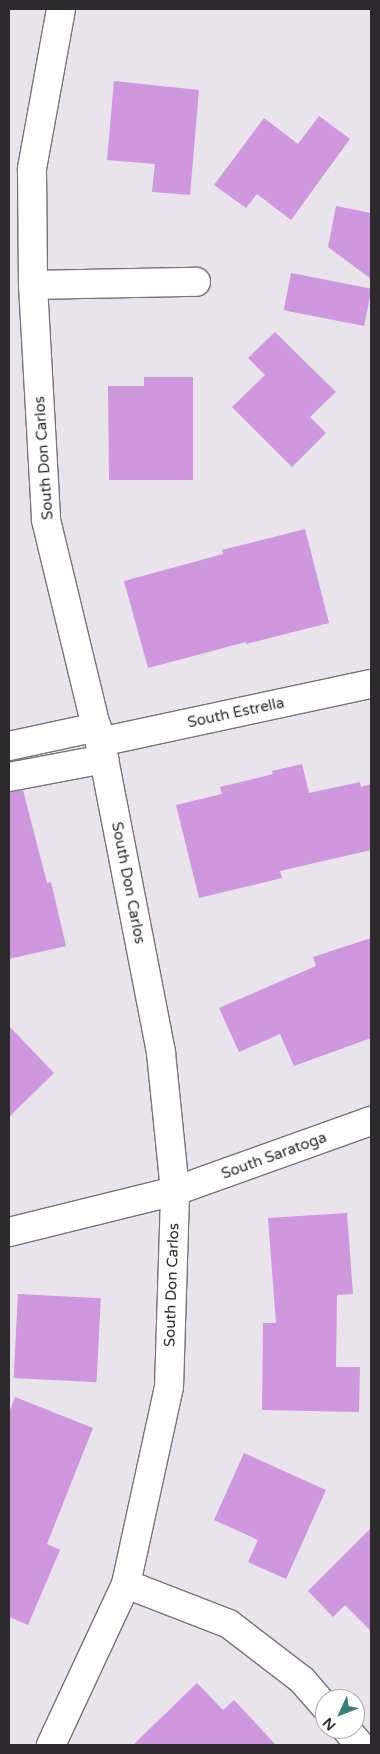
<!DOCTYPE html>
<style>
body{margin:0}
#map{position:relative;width:380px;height:1754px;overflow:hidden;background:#e9e3eb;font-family:"Varela Round",sans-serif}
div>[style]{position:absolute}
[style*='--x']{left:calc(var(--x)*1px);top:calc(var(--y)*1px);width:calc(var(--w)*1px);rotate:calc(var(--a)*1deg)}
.building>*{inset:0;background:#cf97de;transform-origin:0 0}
.roads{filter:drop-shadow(1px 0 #787279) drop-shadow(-1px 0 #787279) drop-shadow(0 1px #787279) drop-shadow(0 -1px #787279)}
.minor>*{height:28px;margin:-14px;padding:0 14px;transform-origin:14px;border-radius:14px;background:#fff}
.tertiary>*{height:28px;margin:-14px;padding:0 14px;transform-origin:14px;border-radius:14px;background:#fff}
span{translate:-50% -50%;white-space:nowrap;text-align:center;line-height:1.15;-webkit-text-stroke:5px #fff;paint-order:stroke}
.street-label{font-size:15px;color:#2d2a2d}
.frame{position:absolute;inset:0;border:10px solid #2d2a2d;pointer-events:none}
.north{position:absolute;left:315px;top:1689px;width:50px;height:50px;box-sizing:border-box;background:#fff;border:1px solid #abaaab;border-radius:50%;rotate:227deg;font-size:14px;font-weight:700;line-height:20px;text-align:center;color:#2d2a2d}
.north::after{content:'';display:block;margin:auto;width:18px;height:22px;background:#387f77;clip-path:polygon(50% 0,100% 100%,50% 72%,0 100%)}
</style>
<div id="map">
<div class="building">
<i style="clip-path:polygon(114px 81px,199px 90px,190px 195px,152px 192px,155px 164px,107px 160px)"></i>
<i style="clip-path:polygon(319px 116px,350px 139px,291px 220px,257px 194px,246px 208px,214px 185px,264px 118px,298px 144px)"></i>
<i style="clip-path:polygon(336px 206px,371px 213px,371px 279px,328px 247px)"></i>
<i style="left:291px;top:273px;width:82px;height:38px;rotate:11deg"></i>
<i style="clip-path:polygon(275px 332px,336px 392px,310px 417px,326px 433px,292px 467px,232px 407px,265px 375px,248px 358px)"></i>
<i style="clip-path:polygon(144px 377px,193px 377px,193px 480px,109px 480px,108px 386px,144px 386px)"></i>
<i style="clip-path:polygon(305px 529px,329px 623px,246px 644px,246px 642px,148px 668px,124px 581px,223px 554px,222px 550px)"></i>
<i style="clip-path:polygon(302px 764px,309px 793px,360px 782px,361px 787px,371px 784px,371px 850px,280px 871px,282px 878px,199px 898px,176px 805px,222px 794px,220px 787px,273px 774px,272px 771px)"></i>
<i style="clip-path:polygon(23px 790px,47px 883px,51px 882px,66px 946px,9px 959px,9px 792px)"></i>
<i style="clip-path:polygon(371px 938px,371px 1038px,294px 1066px,280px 1034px,239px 1052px,219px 1008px,316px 966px,313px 957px)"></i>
<i style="clip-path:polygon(9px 1026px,54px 1073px,9px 1117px)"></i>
<i style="clip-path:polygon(347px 1213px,353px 1294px,337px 1295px,336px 1367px,360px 1367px,359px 1412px,262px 1410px,263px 1323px,276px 1323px,268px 1218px)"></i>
<i style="left:18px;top:1294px;width:83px;height:84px;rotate:3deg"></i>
<i style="clip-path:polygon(15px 1397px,93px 1428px,47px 1544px,60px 1550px,28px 1625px,9px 1617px,9px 1413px)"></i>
<i style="clip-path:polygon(244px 1453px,326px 1490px,286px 1579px,248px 1562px,258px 1540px,214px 1520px)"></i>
<i style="clip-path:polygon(371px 1528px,371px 1631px,345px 1605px,333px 1617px,308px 1591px)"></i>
<i style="clip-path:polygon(197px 1683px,223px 1710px,234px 1700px,276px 1745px,133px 1745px)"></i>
</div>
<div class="roads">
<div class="minor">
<i style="--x:61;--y:9;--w:163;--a:100.3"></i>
<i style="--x:32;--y:169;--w:116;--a:89.5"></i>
<i style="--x:33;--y:285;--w:235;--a:86.8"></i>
<i style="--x:46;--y:520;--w:246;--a:76.4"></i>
<i style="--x:104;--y:759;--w:299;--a:79"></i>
<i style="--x:161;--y:1053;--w:139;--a:84.2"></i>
<i style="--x:33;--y:285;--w:163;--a:-1.1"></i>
<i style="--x:100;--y:742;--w:277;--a:-12.1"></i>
<i style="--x:9;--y:746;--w:90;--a:-12.2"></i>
<i style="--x:9;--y:777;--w:97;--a:-10.7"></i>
<i style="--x:126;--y:1584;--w:110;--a:21.2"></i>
<i style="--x:229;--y:1624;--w:92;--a:37.5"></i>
<i style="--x:302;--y:1680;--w:35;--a:49"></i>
<i style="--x:346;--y:1729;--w:21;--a:49"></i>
</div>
<div class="tertiary">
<i style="--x:9;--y:1232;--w:171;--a:-13.9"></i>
<i style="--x:175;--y:1191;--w:208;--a:-19.7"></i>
<i style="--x:51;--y:1745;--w:178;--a:-65"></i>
<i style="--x:126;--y:1584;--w:202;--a:-77.7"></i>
<i style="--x:169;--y:1387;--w:196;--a:-88.2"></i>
</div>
</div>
<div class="street-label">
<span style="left:44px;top:458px;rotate:-94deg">South Don Carlos</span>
<span style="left:236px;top:713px;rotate:-12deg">South Estrella</span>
<span style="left:128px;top:883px;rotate:79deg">South Don Carlos</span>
<span style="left:274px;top:1156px;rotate:-20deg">South Saratoga</span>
<span style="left:172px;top:1285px;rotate:-88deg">South Don Carlos</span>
</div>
<div class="frame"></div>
<div class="north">N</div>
</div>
